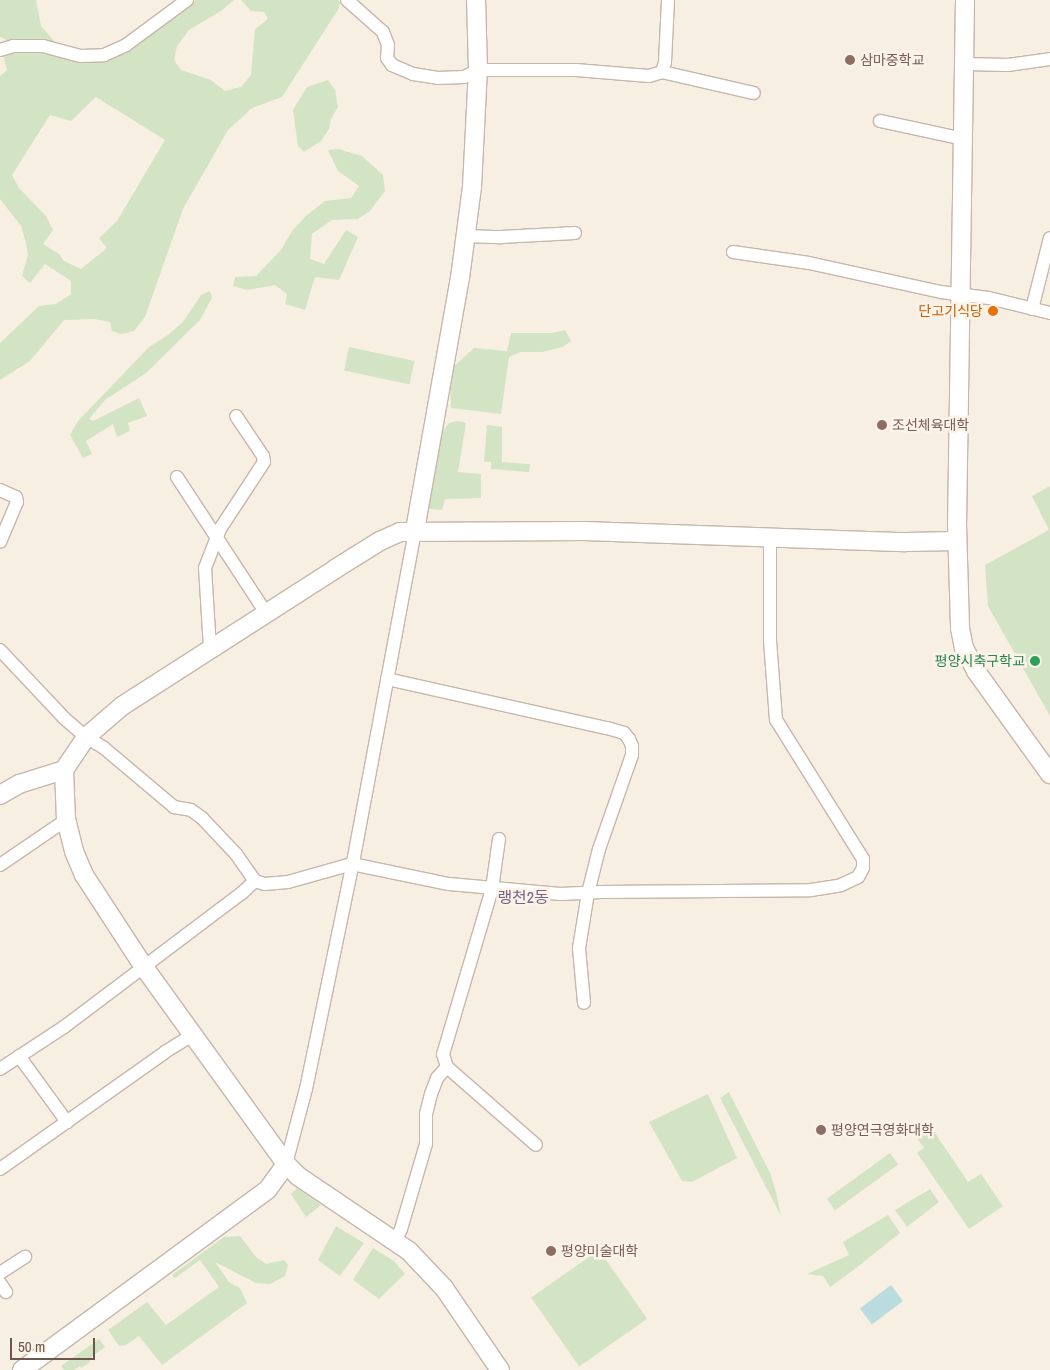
<!DOCTYPE html>
<meta charset="utf-8">
<style>
body{margin:0}
#map{position:relative;width:1050px;height:1370px;overflow:hidden;background:#f8efe3;font-family:"Archivo Narrow","Noto Sans KR",sans-serif}
div>[style]{position:absolute}
[style*='--x']{left:calc(var(--x)*1px);top:calc(var(--y)*1px);width:calc(var(--w)*1px);rotate:calc(var(--a)*1deg)}
.green>*{inset:0;background:#d2e4c3;transform-origin:0 0}
.water>*{inset:0;background:#badcdf;transform-origin:0 0}
.roads{filter:drop-shadow(1px 0 #c7b6ab) drop-shadow(-1px 0 #c7b6ab) drop-shadow(0 1px #c7b6ab) drop-shadow(0 -1px #c7b6ab)}
.street>*{height:12px;margin:-6px;padding:0 6px;transform-origin:6px;border-radius:6px;background:#fff}
.secondary>*{height:18px;margin:-9px;padding:0 9px;transform-origin:9px;border-radius:9px;background:#fff}
.dots>*{width:14px;height:14px;translate:-50% -50%;box-sizing:border-box;border:2px solid #fcf3e8;border-radius:50%}
span{translate:-50% -50%;white-space:nowrap;text-align:center;line-height:1.15;-webkit-text-stroke:5px #fcf3e8;paint-order:stroke}
.education-label{font-size:14px;color:#785e54}
.left{translate:0 -50%;text-align:left}
.food-label{font-size:14px;color:#c56008}
.right{translate:-100% -50%;text-align:right}
.leisure-label{font-size:14px;color:#27864d}
.quarter-label{font-size:16px;color:#7a6589}
.scale{position:absolute;left:10px;top:1338px;width:85px;height:22px;box-sizing:border-box;border:2px solid #6d564c;border-top:0;padding-left:6px;font-size:15px;line-height:18px;white-space:nowrap;color:#6d564c;-webkit-text-stroke:4px #fcf3e8;paint-order:stroke}
</style>
<div id="map">
<div class="green">
<i style="clip-path:polygon(0 0,36px 0,41px 26px,54px 41px,47px 43px,11px 42px,0 37px)"></i>
<i style="clip-path:polygon(evenodd,196px 0,234px 0,221px 11px,189px 30px,177px 46px,174px 60px,181px 70px,211px 80px,225px 91px,241px 87px,251px 75px,255px 29px,268px 19px,264px 12px,251px 11px,241px 0,338px 0,340px 2px,339px 8px,282px 97px,252px 108px,228px 130px,183px 209px,145px 317px,134px 331px,121px 334px,112px 331px,110px 322px,94px 319px,64px 320px,30px 361px,0 380px,0 343px,39px 306px,56px 304px,71px 294px,71px 281px,45px 264px,30px 283px,22px 276px,28px 255px,26px 243px,21px 226px,0 199px,0 76px,7px 70px,3px 55px,31px 51px,81px 61px,164px 21px,196px 0,96px 97px,165px 140px,117px 221px,99px 238px,107px 248px,81px 269px,64px 261px,59px 254px,43px 244px,53px 230px,46px 216px,19px 188px,12px 175px,50px 115px,71px 121px,96px 97px)"></i>
<i style="clip-path:polygon(328px 80px,335px 90px,338px 107px,331px 119px,329px 129px,321px 141px,304px 152px,298px 146px,293px 110px,307px 87px)"></i>
<i style="clip-path:polygon(338px 149px,362px 156px,383px 175px,385px 191px,370px 211px,358px 219px,332px 220px,312px 234px,310px 259px,324px 264px,346px 230px,358px 237px,339px 280px,315px 277px,305px 310px,285px 304px,287px 294px,275px 285px,247px 290px,233px 286px,235px 277px,256px 276px,281px 250px,292px 231px,307px 215px,325px 201px,351px 198px,359px 186px,338px 171px,328px 150px)"></i>
<i style="clip-path:polygon(210px 291px,212px 298px,200px 320px,146px 373px,105px 400px,89px 419px,93px 421px,139px 398px,147px 416px,128px 423px,130px 431px,117px 437px,113px 424px,86px 441px,92px 454px,83px 458px,70px 435px,78px 421px,149px 347px,168px 335px,183px 322px,201px 295px)"></i>
<i style="clip-path:polygon(565px 330px,571px 341px,563px 347px,542px 352px,521px 352px,509px 357px,501px 414px,451px 408px,450px 387px,453px 367px,474px 348px,507px 351px,511px 333px,552px 333px)"></i>
<i style="left:349px;top:347px;width:67px;height:24px;rotate:12deg"></i>
<i style="clip-path:polygon(457px 421px,466px 423px,458px 472px,481px 474px,481px 498px,445px 499px,442px 510px,429px 509px,439px 436px,449px 423px)"></i>
<i style="clip-path:polygon(487px 425px,502px 427px,502px 462px,530px 464px,529px 472px,491px 469px,491px 462px,484px 462px)"></i>
<i style="clip-path:polygon(1050px 486px,1050px 716px,988px 606px,985px 565px,1049px 530px,1032px 496px)"></i>
<i style="clip-path:polygon(729px 1092px,770px 1173px,776px 1192px,781px 1216px,720px 1098px)"></i>
<i style="clip-path:polygon(708px 1094px,737px 1158px,692px 1182px,682px 1181px,649px 1122px)"></i>
<i style="clip-path:polygon(927px 1121px,968px 1182px,981px 1174px,1003px 1206px,969px 1229px,917px 1153px,924px 1148px,912px 1131px)"></i>
<i style="left:890px;top:1153px;width:14px;height:78px;rotate:54deg"></i>
<i style="clip-path:polygon(297px 1188px,321px 1205px,306px 1217px,291px 1194px)"></i>
<i style="clip-path:polygon(930px 1189px,939px 1202px,907px 1227px,895px 1210px)"></i>
<i style="clip-path:polygon(888px 1215px,900px 1233px,851px 1272px,830px 1287px,823px 1276px,807px 1274px,849px 1255px,843px 1242px)"></i>
<i style="clip-path:polygon(336px 1226px,364px 1243px,340px 1276px,318px 1260px)"></i>
<i style="clip-path:polygon(240px 1236px,256px 1257px,266px 1264px,284px 1260px,288px 1265px,285px 1276px,270px 1284px,256px 1283px,215px 1262px,229px 1282px,240px 1288px,247px 1303px,162px 1365px,139px 1336px,126px 1345px,119px 1346px,108px 1330px,147px 1302px,166px 1325px,219px 1287px,200px 1260px,175px 1278px,172px 1275px,224px 1237px)"></i>
<i style="clip-path:polygon(373px 1248px,394px 1261px,405px 1274px,379px 1299px,353px 1280px)"></i>
<i style="left:599px;top:1250px;width:84px;height:83px;rotate:55deg"></i>
<i style="clip-path:polygon(99px 1339px,105px 1347px,89px 1359px,91px 1361px,81px 1368px,80px 1366px,74px 1370px,64px 1370px,61px 1366px)"></i>
</div>
<div class="water">
<i style="left:891px;top:1285px;width:20px;height:39px;rotate:53deg"></i>
</div>
<div class="roads">
<div class="street">
<i style="--x:347;--y:0;--w:48;--a:41.6"></i>
<i style="--x:383;--y:32;--w:14;--a:69"></i>
<i style="--x:388;--y:45;--w:13;--a:94"></i>
<i style="--x:387;--y:58;--w:9;--a:54"></i>
<i style="--x:392;--y:65;--w:23;--a:23"></i>
<i style="--x:413;--y:74;--w:25;--a:9"></i>
<i style="--x:438;--y:78;--w:26;--a:-2"></i>
<i style="--x:464;--y:77;--w:16;--a:-27"></i>
<i style="--x:478;--y:70;--w:98;--a:0"></i>
<i style="--x:576;--y:70;--w:73;--a:4.7"></i>
<i style="--x:649;--y:76;--w:14;--a:-17"></i>
<i style="--x:662;--y:72;--w:10;--a:-73"></i>
<i style="--x:665;--y:62;--w:62;--a:-87.2"></i>
<i style="--x:0;--y:50;--w:14;--a:-17"></i>
<i style="--x:13;--y:46;--w:30;--a:0"></i>
<i style="--x:43;--y:46;--w:39;--a:15"></i>
<i style="--x:81;--y:56;--w:23;--a:-2"></i>
<i style="--x:104;--y:55;--w:24;--a:-24"></i>
<i style="--x:126;--y:45;--w:76;--a:-36.4"></i>
<i style="--x:964;--y:64;--w:44;--a:1.3"></i>
<i style="--x:1008;--y:65;--w:42;--a:-8.1"></i>
<i style="--x:662;--y:72;--w:94;--a:12.9"></i>
<i style="--x:880;--y:121;--w:85;--a:12.2"></i>
<i style="--x:465;--y:236;--w:36;--a:2"></i>
<i style="--x:501;--y:237;--w:74;--a:-3.1"></i>
<i style="--x:733;--y:252;--w:77;--a:8.2"></i>
<i style="--x:809;--y:263;--w:135;--a:12.4"></i>
<i style="--x:941;--y:292;--w:48;--a:7.1"></i>
<i style="--x:989;--y:298;--w:63;--a:13.8"></i>
<i style="--x:1032;--y:309;--w:73;--a:-75.8"></i>
<i style="--x:177;--y:477;--w:163;--a:56.8"></i>
<i style="--x:0;--y:490;--w:17;--a:24"></i>
<i style="--x:16;--y:497;--w:5;--a:79"></i>
<i style="--x:17;--y:502;--w:43;--a:113"></i>
<i style="--x:210;--y:649;--w:81;--a:-93.5"></i>
<i style="--x:205;--y:568;--w:42;--a:-69"></i>
<i style="--x:220;--y:529;--w:80;--a:-56.7"></i>
<i style="--x:264;--y:462;--w:6;--a:-99"></i>
<i style="--x:263;--y:456;--w:48;--a:-124"></i>
<i style="--x:0;--y:650;--w:93;--a:46.7"></i>
<i style="--x:64;--y:718;--w:29;--a:41"></i>
<i style="--x:86;--y:737;--w:21;--a:31"></i>
<i style="--x:104;--y:748;--w:92;--a:40.1"></i>
<i style="--x:174;--y:807;--w:17;--a:10"></i>
<i style="--x:191;--y:810;--w:14;--a:36"></i>
<i style="--x:202;--y:818;--w:50;--a:46.6"></i>
<i style="--x:236;--y:854;--w:33;--a:55"></i>
<i style="--x:255;--y:881;--w:10;--a:17"></i>
<i style="--x:265;--y:884;--w:23;--a:-5"></i>
<i style="--x:288;--y:882;--w:66;--a:-15.7"></i>
<i style="--x:352;--y:864;--w:99;--a:11.7"></i>
<i style="--x:449;--y:884;--w:112;--a:5.1"></i>
<i style="--x:561;--y:894;--w:40;--a:-2.9"></i>
<i style="--x:601;--y:892;--w:210;--a:-0.5"></i>
<i style="--x:811;--y:890;--w:30;--a:-9"></i>
<i style="--x:841;--y:885;--w:19;--a:-25"></i>
<i style="--x:858;--y:877;--w:10;--a:-61"></i>
<i style="--x:863;--y:868;--w:9;--a:-90"></i>
<i style="--x:863;--y:859;--w:164;--a:-122"></i>
<i style="--x:776;--y:720;--w:79;--a:-94.3"></i>
<i style="--x:770;--y:641;--w:104;--a:-90"></i>
<i style="--x:387;--y:679;--w:225;--a:12.6"></i>
<i style="--x:607;--y:728;--w:18;--a:16"></i>
<i style="--x:624;--y:733;--w:8;--a:50"></i>
<i style="--x:629;--y:739;--w:8;--a:67"></i>
<i style="--x:632;--y:746;--w:9;--a:90"></i>
<i style="--x:632;--y:755;--w:100;--a:109.3"></i>
<i style="--x:599;--y:849;--w:45;--a:104"></i>
<i style="--x:588;--y:893;--w:56;--a:99.3"></i>
<i style="--x:579;--y:948;--w:55;--a:84.8"></i>
<i style="--x:499;--y:839;--w:50;--a:98"></i>
<i style="--x:492;--y:889;--w:172;--a:106.5"></i>
<i style="--x:443;--y:1054;--w:14;--a:73"></i>
<i style="--x:447;--y:1067;--w:118;--a:41.2"></i>
<i style="--x:0;--y:865;--w:80;--a:-34.3"></i>
<i style="--x:19;--y:1056;--w:82;--a:54"></i>
<i style="--x:0;--y:1069;--w:77;--a:-33.3"></i>
<i style="--x:64;--y:1027;--w:223;--a:-37"></i>
<i style="--x:242;--y:893;--w:18;--a:-43"></i>
<i style="--x:286;--y:1164;--w:78;--a:-75.1"></i>
<i style="--x:306;--y:1089;--w:237;--a:-78.3"></i>
<i style="--x:354;--y:857;--w:333;--a:-79.4"></i>
<i style="--x:0;--y:1169;--w:202;--a:-35.3"></i>
<i style="--x:165;--y:1052;--w:32;--a:-32"></i>
<i style="--x:395;--y:1241;--w:13;--a:-63"></i>
<i style="--x:401;--y:1229;--w:89;--a:-73.6"></i>
<i style="--x:426;--y:1144;--w:30;--a:-90"></i>
<i style="--x:426;--y:1114;--w:21;--a:-76"></i>
<i style="--x:431;--y:1094;--w:17;--a:-69"></i>
<i style="--x:437;--y:1078;--w:15;--a:-48"></i>
<i style="--x:0;--y:1273;--w:30;--a:-33"></i>
<i style="--x:0;--y:1283;--w:11;--a:56"></i>
</div>
<div class="secondary">
<i style="--x:965;--y:0;--w:525;--a:90.87"></i>
<i style="--x:957;--y:525;--w:103;--a:88.3"></i>
<i style="--x:960;--y:628;--w:20;--a:79"></i>
<i style="--x:964;--y:648;--w:26;--a:62"></i>
<i style="--x:976;--y:671;--w:127;--a:54.3"></i>
<i style="--x:415;--y:530;--w:256;--a:-79.9"></i>
<i style="--x:460;--y:278;--w:92;--a:-82.5"></i>
<i style="--x:472;--y:187;--w:117;--a:-87.1"></i>
<i style="--x:478;--y:70;--w:70;--a:-91.6"></i>
<i style="--x:0;--y:795;--w:22;--a:-30"></i>
<i style="--x:19;--y:784;--w:47;--a:-17.3"></i>
<i style="--x:22;--y:1370;--w:305;--a:-36.3"></i>
<i style="--x:268;--y:1189;--w:31;--a:-54"></i>
<i style="--x:500;--y:1370;--w:99;--a:-124.3"></i>
<i style="--x:444;--y:1288;--w:51;--a:-133.4"></i>
<i style="--x:409;--y:1251;--w:134;--a:-146"></i>
<i style="--x:298;--y:1176;--w:17;--a:-135"></i>
<i style="--x:286;--y:1164;--w:243;--a:-125.8"></i>
<i style="--x:144;--y:967;--w:110;--a:-123.1"></i>
<i style="--x:84;--y:875;--w:26;--a:-113"></i>
<i style="--x:74;--y:851;--w:32;--a:-104"></i>
<i style="--x:66;--y:820;--w:50;--a:-92.3"></i>
<i style="--x:64;--y:770;--w:40;--a:-56"></i>
<i style="--x:86;--y:737;--w:48;--a:-40.7"></i>
<i style="--x:122;--y:706;--w:253;--a:-32.7"></i>
<i style="--x:335;--y:569;--w:53;--a:-31.9"></i>
<i style="--x:380;--y:541;--w:22;--a:-24"></i>
<i style="--x:400;--y:532;--w:184;--a:-0.3"></i>
<i style="--x:584;--y:531;--w:322;--a:2"></i>
<i style="--x:906;--y:542;--w:51;--a:-1.1"></i>
</div>
</div>
<div class="dots">
<i style="left:850px;top:60px;background:#8d6e63"></i>
<i style="left:993px;top:311px;background:#e8710a"></i>
<i style="left:882px;top:425px;background:#8d6e63"></i>
<i style="left:1035px;top:661px;background:#2e9e5b"></i>
<i style="left:821px;top:1130px;background:#8d6e63"></i>
<i style="left:551px;top:1251px;background:#8d6e63"></i>
</div>
<div class="education-label">
<span class="left" style="left:860px;top:60px">삼마중학교</span>
<span class="left" style="left:892px;top:425px">조선체육대학</span>
<span class="left" style="left:831px;top:1130px">평양연극영화대학</span>
<span class="left" style="left:561px;top:1251px">평양미술대학</span>
</div>
<div class="food-label">
<span class="right" style="left:983px;top:311px">단고기식당</span>
</div>
<div class="leisure-label">
<span class="right" style="left:1025px;top:661px">평양시축구학교</span>
</div>
<div class="quarter-label">
<span style="left:523px;top:897px">랭천2동</span>
</div>
<div class="scale">50 m</div>
</div>
